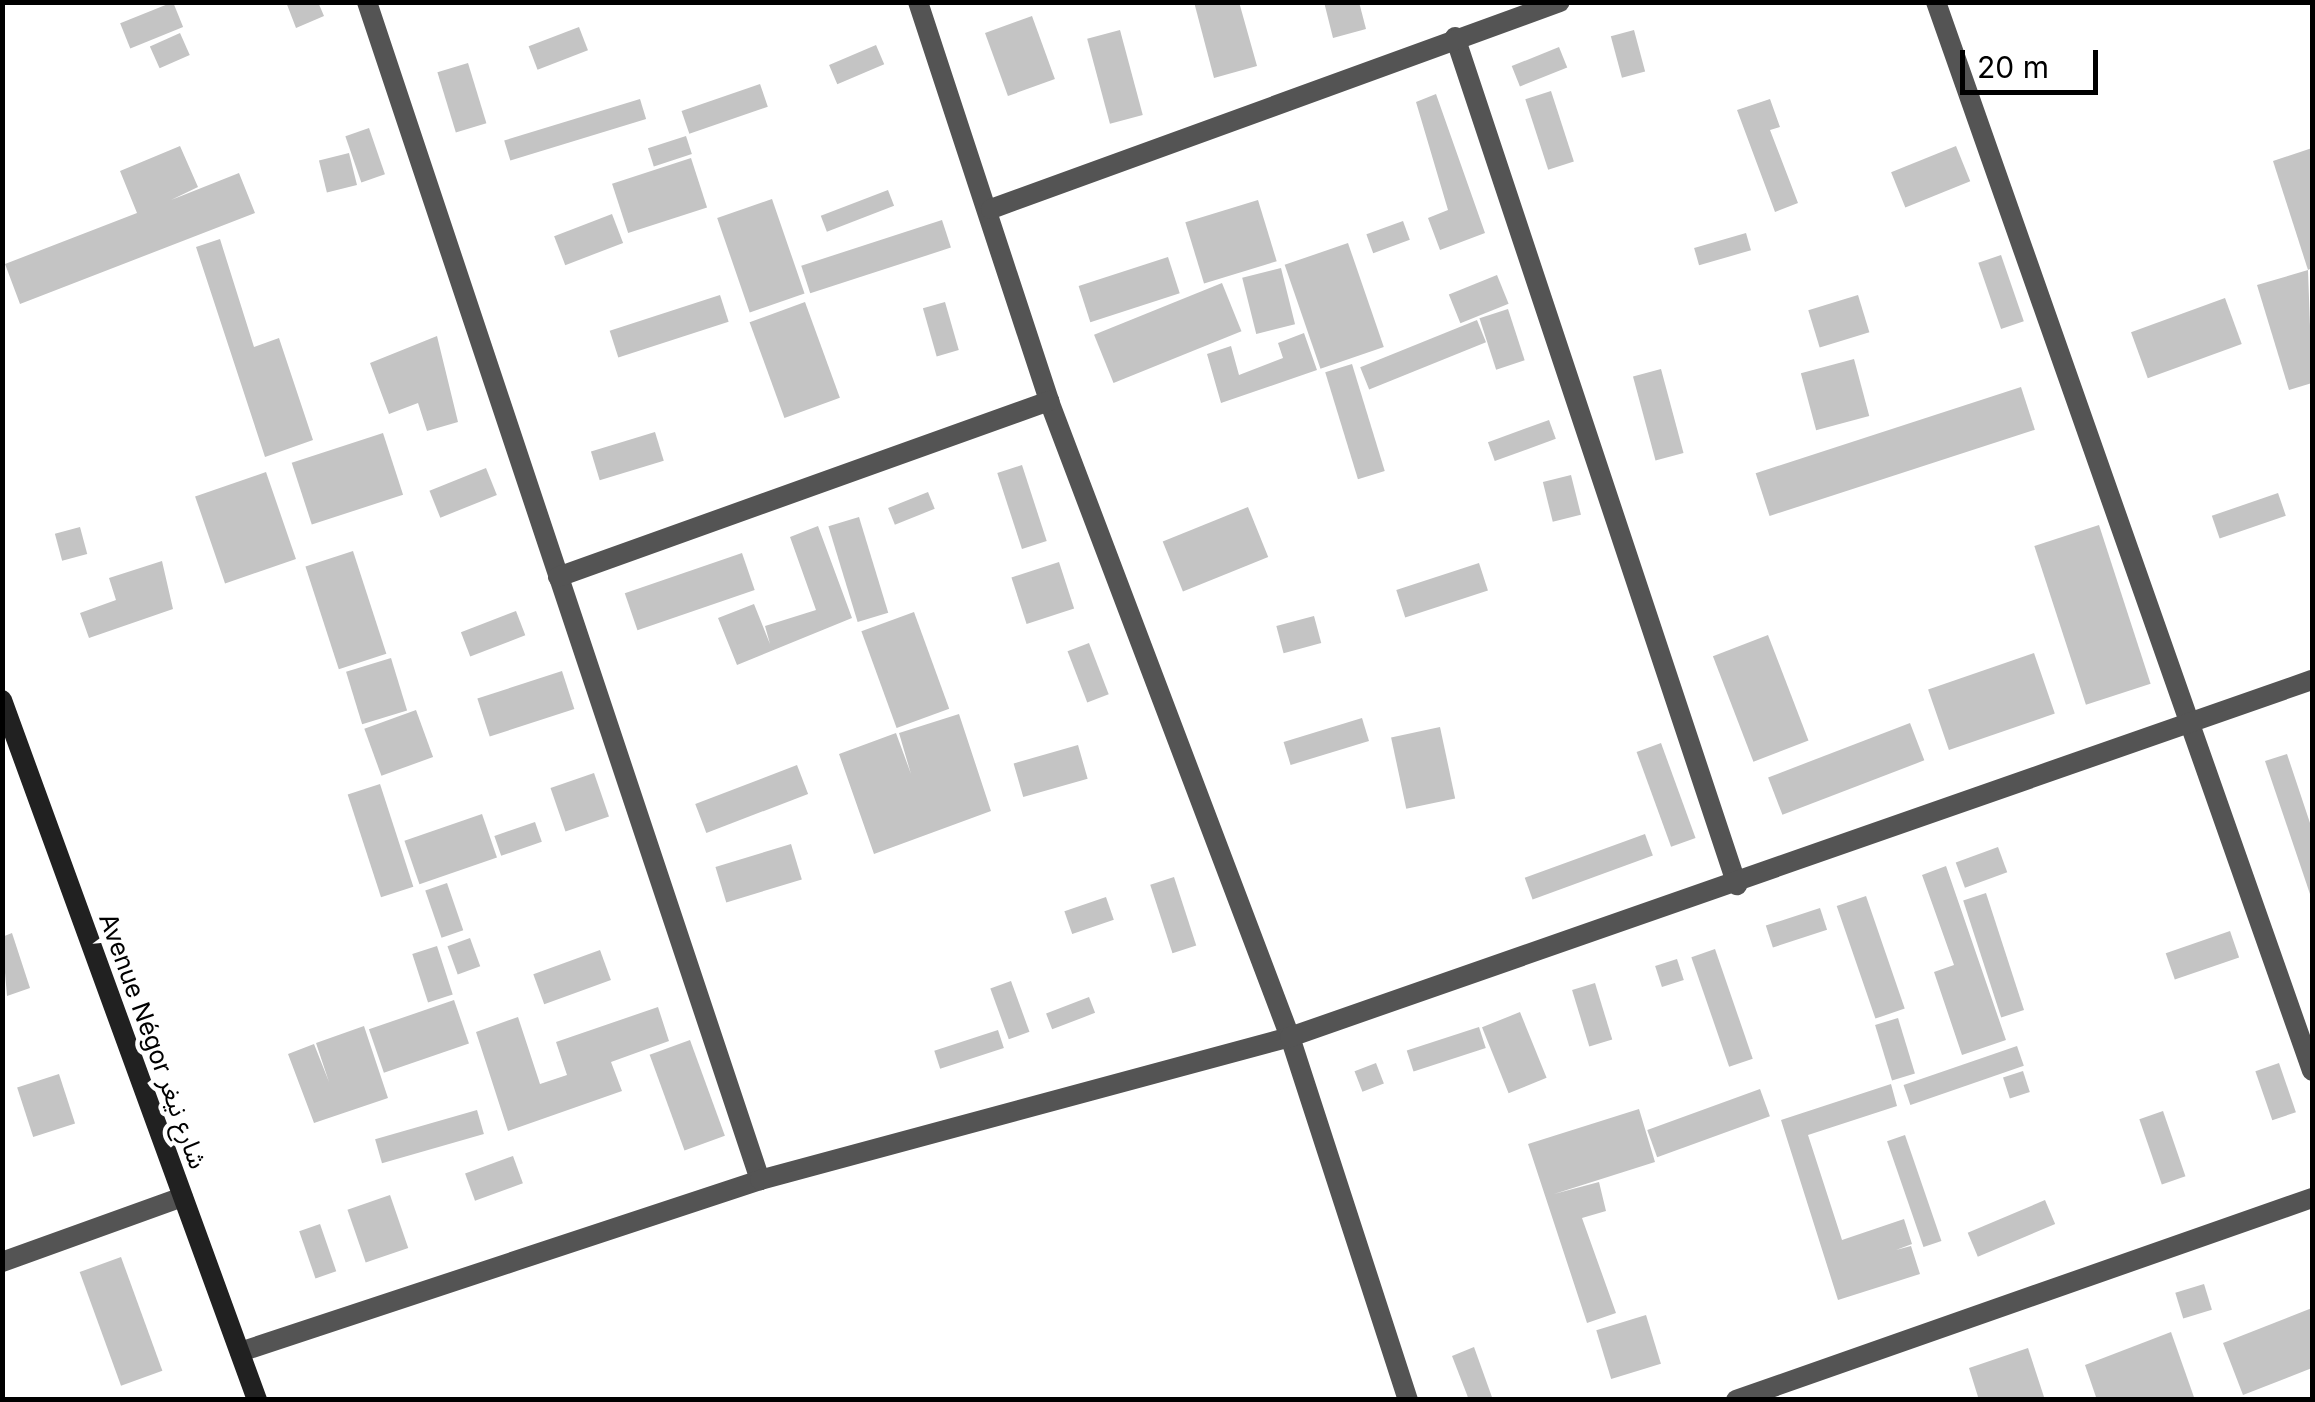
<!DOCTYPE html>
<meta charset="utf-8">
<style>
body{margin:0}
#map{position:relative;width:2315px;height:1402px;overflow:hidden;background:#fff;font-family:Inter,"Noto Sans Arabic",sans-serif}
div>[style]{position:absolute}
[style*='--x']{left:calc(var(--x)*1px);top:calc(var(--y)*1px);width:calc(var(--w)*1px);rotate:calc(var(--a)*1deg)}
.building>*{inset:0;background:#c4c4c4;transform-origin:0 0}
.street>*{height:20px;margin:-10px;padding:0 10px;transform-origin:10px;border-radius:10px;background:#545454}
.secondary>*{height:20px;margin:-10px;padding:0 10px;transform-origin:10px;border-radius:10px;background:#212121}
span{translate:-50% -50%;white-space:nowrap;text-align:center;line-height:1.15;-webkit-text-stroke:9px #fff;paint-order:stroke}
.street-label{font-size:25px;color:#000}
.frame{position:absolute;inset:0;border:5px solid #000;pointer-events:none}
.scale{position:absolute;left:1960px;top:50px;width:138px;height:45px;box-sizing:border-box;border:5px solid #000;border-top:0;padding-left:12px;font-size:30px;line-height:35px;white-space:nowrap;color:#000;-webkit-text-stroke:8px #fff;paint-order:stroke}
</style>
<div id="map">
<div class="building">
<i style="left:173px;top:2px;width:27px;height:57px;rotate:68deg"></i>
<i style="clip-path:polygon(286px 2px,318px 2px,324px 16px,296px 28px)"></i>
<i style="clip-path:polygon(1194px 2px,1239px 2px,1257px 66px,1214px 78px)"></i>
<i style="clip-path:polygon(1324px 2px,1359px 2px,1366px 29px,1333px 38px)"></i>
<i style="left:1032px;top:16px;width:67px;height:50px;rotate:70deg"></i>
<i style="left:579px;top:27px;width:25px;height:54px;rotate:69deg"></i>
<i style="left:1120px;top:30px;width:88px;height:34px;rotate:75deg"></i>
<i style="left:1634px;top:30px;width:43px;height:24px;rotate:75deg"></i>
<i style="left:180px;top:33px;width:24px;height:33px;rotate:66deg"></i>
<i style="left:876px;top:45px;width:21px;height:51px;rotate:67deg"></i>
<i style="left:1559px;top:47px;width:22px;height:51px;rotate:68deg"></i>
<i style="left:468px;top:63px;width:63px;height:32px;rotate:73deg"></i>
<i style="left:760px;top:84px;width:24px;height:83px;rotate:71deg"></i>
<i style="left:1551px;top:91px;width:74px;height:27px;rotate:72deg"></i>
<i style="clip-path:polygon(1436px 94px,1485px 233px,1440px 250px,1428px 218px,1448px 210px,1416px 102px)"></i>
<i style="left:640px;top:99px;width:21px;height:142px;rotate:73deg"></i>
<i style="clip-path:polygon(1770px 99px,1780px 127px,1770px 130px,1798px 203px,1775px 212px,1737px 110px)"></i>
<i style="left:369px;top:128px;width:49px;height:25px;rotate:71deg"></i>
<i style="left:686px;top:136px;width:19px;height:40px;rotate:72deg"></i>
<i style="clip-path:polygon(180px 146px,198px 187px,171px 200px,239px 173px,255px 213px,20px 304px,5px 264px,137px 213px,120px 171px)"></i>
<i style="left:1956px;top:146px;width:38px;height:70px;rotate:68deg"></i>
<i style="clip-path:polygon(2312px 148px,2312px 268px,2308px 270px,2273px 161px)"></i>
<i style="left:349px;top:153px;width:33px;height:31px;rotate:76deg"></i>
<i style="left:691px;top:158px;width:52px;height:83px;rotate:72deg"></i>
<i style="left:888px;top:190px;width:17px;height:72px;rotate:69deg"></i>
<i style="left:772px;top:199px;width:100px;height:58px;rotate:71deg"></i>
<i style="left:1258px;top:200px;width:64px;height:76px;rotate:73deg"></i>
<i style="left:612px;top:214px;width:31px;height:62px;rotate:69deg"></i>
<i style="left:942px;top:220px;width:29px;height:148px;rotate:72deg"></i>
<i style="left:1403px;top:221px;width:20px;height:39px;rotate:70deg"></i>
<i style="left:1746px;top:233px;width:18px;height:54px;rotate:74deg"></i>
<i style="clip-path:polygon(220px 239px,254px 347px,279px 338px,313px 440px,265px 457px,196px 247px)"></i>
<i style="left:1348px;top:243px;width:110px;height:67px;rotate:71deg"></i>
<i style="left:2001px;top:255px;width:70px;height:24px;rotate:71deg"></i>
<i style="left:1168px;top:257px;width:38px;height:94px;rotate:72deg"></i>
<i style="left:1281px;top:268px;width:58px;height:40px;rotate:76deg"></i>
<i style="clip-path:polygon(2308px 270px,2312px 383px,2289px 390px,2257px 285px)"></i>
<i style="left:1497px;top:275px;width:31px;height:52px;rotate:68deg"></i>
<i style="left:1222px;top:283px;width:52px;height:138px;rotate:68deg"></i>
<i style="left:720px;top:295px;width:28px;height:116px;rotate:72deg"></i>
<i style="left:1858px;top:295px;width:39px;height:52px;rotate:73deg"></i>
<i style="left:2225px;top:298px;width:49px;height:100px;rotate:70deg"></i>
<i style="left:805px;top:302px;width:102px;height:59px;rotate:70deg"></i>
<i style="left:945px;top:302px;width:50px;height:23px;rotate:74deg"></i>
<i style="left:1508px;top:309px;width:54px;height:30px;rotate:72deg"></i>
<i style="left:1477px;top:320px;width:24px;height:126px;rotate:68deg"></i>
<i style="clip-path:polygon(1304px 333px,1317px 370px,1221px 403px,1207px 354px,1231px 346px,1239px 375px,1283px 358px,1278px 343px)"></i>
<i style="clip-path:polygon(437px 336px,458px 422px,427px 431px,418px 403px,389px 414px,370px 363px)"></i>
<i style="left:1854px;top:359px;width:59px;height:55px;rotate:75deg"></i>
<i style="left:1352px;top:364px;width:112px;height:28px;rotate:73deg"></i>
<i style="left:1661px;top:369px;width:87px;height:29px;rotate:75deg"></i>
<i style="left:2021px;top:387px;width:45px;height:279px;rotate:72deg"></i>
<i style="left:1549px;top:420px;width:20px;height:65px;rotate:70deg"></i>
<i style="left:655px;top:432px;width:30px;height:67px;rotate:73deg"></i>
<i style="left:383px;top:433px;width:65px;height:96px;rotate:72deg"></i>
<i style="left:1022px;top:465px;width:80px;height:26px;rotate:72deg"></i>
<i style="left:486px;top:468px;width:29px;height:61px;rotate:68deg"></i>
<i style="left:266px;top:472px;width:92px;height:75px;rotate:71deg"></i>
<i style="left:1571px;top:475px;width:41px;height:29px;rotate:76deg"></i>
<i style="left:928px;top:492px;width:18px;height:43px;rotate:68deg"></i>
<i style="left:2278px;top:493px;width:24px;height:70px;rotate:71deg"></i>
<i style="left:1248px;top:507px;width:54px;height:92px;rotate:68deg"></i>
<i style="left:859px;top:517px;width:100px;height:32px;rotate:73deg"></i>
<i style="left:2099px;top:525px;width:167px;height:68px;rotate:72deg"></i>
<i style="clip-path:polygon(818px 526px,852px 618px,737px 665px,718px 618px,754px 604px,770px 644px,765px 626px,816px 610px,790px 537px)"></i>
<i style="left:80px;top:527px;width:28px;height:26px;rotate:75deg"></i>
<i style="left:353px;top:551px;width:108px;height:50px;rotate:72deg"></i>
<i style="left:742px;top:553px;width:39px;height:124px;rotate:71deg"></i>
<i style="clip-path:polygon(162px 561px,173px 609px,89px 638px,80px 613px,116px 600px,109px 578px)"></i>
<i style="left:1059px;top:562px;width:49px;height:50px;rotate:72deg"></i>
<i style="left:1479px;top:563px;width:29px;height:87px;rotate:72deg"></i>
<i style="left:516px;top:611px;width:26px;height:59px;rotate:69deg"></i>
<i style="left:914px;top:612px;width:103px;height:56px;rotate:70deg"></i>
<i style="left:1314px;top:616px;width:28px;height:39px;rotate:75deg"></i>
<i style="left:1768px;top:635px;width:113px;height:59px;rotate:69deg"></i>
<i style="left:1089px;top:643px;width:55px;height:23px;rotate:69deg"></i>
<i style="left:2034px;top:653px;width:64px;height:112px;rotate:71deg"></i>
<i style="left:391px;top:658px;width:55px;height:47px;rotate:73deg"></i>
<i style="left:562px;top:671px;width:40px;height:89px;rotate:72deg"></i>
<i style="left:416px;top:710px;width:50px;height:55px;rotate:70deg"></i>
<i style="clip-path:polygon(959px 714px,991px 811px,874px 854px,839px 754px,896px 733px,911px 774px,899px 733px)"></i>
<i style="left:1362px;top:718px;width:24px;height:82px;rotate:73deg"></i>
<i style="left:1910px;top:723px;width:40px;height:152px;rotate:69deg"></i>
<i style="left:1440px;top:727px;width:73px;height:50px;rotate:78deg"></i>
<i style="left:1661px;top:743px;width:101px;height:26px;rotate:70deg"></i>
<i style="left:1078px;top:745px;width:35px;height:67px;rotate:74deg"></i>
<i style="clip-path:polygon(2287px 754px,2312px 829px,2312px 900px,2265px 761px)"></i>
<i style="left:797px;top:765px;width:31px;height:109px;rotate:69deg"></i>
<i style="left:594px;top:773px;width:46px;height:46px;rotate:71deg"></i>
<i style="left:380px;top:784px;width:108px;height:34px;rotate:72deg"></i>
<i style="left:482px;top:814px;width:46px;height:82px;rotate:71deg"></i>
<i style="left:535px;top:822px;width:21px;height:43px;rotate:71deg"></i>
<i style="left:1645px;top:834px;width:23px;height:128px;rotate:70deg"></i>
<i style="left:791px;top:844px;width:37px;height:79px;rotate:73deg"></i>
<i style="left:1998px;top:847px;width:27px;height:45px;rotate:70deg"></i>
<i style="clip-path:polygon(1946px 866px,2006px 1040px,1962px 1055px,1934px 972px,1954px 965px,1922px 875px)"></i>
<i style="left:1174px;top:877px;width:72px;height:25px;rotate:72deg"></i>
<i style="left:447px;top:883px;width:50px;height:23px;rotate:71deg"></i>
<i style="left:1986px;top:893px;width:123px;height:24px;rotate:72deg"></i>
<i style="left:1866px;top:896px;width:119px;height:31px;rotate:71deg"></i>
<i style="left:1106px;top:897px;width:24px;height:44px;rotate:71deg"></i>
<i style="left:1820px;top:908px;width:23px;height:57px;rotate:72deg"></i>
<i style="left:2230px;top:931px;width:28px;height:68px;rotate:71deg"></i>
<i style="clip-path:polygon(12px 933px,30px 988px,7px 996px,2px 937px)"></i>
<i style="left:470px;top:938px;width:30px;height:24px;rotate:70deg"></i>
<i style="left:437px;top:946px;width:51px;height:26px;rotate:72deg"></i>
<i style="left:1715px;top:949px;width:116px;height:25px;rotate:71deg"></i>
<i style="left:600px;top:950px;width:32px;height:71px;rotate:70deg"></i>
<i style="left:1677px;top:959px;width:22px;height:23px;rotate:72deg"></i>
<i style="left:1011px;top:981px;width:54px;height:22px;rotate:70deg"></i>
<i style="left:1595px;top:983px;width:59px;height:24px;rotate:73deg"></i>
<i style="left:1089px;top:997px;width:17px;height:46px;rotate:69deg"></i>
<i style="left:454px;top:1000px;width:46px;height:90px;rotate:71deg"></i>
<i style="clip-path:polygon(658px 1007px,669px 1041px,611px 1062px,622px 1091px,508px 1131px,476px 1032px,518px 1017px,540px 1084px,567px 1075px,556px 1042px)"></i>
<i style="left:1520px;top:1012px;width:71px;height:41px;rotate:68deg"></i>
<i style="left:1898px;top:1018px;width:58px;height:24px;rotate:73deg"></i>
<i style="clip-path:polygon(364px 1026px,388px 1098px,314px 1123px,288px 1054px,314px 1044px,329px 1082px,316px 1043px)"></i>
<i style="left:1479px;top:1027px;width:22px;height:76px;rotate:72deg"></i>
<i style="left:998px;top:1030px;width:19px;height:67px;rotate:72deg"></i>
<i style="left:690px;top:1040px;width:102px;height:43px;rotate:70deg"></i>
<i style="left:2017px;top:1046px;width:21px;height:120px;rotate:71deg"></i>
<i style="left:1376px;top:1063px;width:22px;height:23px;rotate:69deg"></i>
<i style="left:2279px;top:1063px;width:52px;height:25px;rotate:71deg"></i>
<i style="left:2023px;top:1071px;width:22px;height:21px;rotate:72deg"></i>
<i style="left:59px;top:1074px;width:52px;height:44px;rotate:72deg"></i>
<i style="clip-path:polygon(1891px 1084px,1897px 1106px,1808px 1135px,1842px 1240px,1904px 1219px,1912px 1244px,1896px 1250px,1911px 1246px,1920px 1274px,1838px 1300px,1781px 1120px)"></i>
<i style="left:1760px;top:1089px;width:29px;height:120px;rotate:70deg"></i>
<i style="clip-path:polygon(1639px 1109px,1655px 1162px,1554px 1194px,1599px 1182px,1606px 1211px,1582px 1218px,1616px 1313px,1587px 1323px,1528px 1144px)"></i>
<i style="left:477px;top:1110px;width:25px;height:106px;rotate:74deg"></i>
<i style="left:2163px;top:1111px;width:69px;height:25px;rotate:71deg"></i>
<i style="left:1905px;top:1135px;width:112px;height:19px;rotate:71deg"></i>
<i style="left:513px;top:1156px;width:29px;height:51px;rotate:70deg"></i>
<i style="left:390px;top:1195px;width:56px;height:45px;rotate:71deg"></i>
<i style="left:2045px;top:1200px;width:26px;height:84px;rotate:67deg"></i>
<i style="left:320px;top:1224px;width:50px;height:22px;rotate:71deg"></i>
<i style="left:121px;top:1257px;width:121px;height:44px;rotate:70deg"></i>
<i style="left:2204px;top:1284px;width:27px;height:30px;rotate:73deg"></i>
<i style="clip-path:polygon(2312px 1308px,2312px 1368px,2243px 1395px,2223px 1343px)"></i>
<i style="left:1646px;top:1315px;width:51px;height:52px;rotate:73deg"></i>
<i style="clip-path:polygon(2171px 1332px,2195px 1400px,2097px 1400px,2085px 1365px)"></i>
<i style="clip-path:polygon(1474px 1347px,1493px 1400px,1469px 1400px,1452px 1356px)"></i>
<i style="clip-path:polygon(2028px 1348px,2045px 1400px,1979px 1400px,1969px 1368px)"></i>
</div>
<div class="street">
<i style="--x:367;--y:2;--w:1242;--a:71.55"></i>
<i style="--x:918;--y:2;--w:420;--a:71.8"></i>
<i style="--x:1049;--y:401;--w:680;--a:69.25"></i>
<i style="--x:1290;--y:1037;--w:382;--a:72"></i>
<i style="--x:1936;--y:2;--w:1133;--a:70.62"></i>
<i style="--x:1455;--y:37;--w:894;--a:71.61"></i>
<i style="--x:991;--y:209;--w:605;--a:-19.99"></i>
<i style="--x:558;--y:577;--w:522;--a:-19.72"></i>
<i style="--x:2;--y:1262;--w:192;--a:-19.8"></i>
<i style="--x:240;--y:1352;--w:548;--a:-18.3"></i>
<i style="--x:760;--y:1180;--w:549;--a:-15.1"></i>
<i style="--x:1290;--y:1037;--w:1083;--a:-19.26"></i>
<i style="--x:1736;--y:1400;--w:610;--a:-19.33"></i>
</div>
<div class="secondary">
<i style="--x:2;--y:700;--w:745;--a:69.98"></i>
</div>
<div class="street-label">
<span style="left:153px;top:1041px;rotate:70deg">Avenue Négor شارع نيغر</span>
</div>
<div class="frame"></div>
<div class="scale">20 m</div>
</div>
